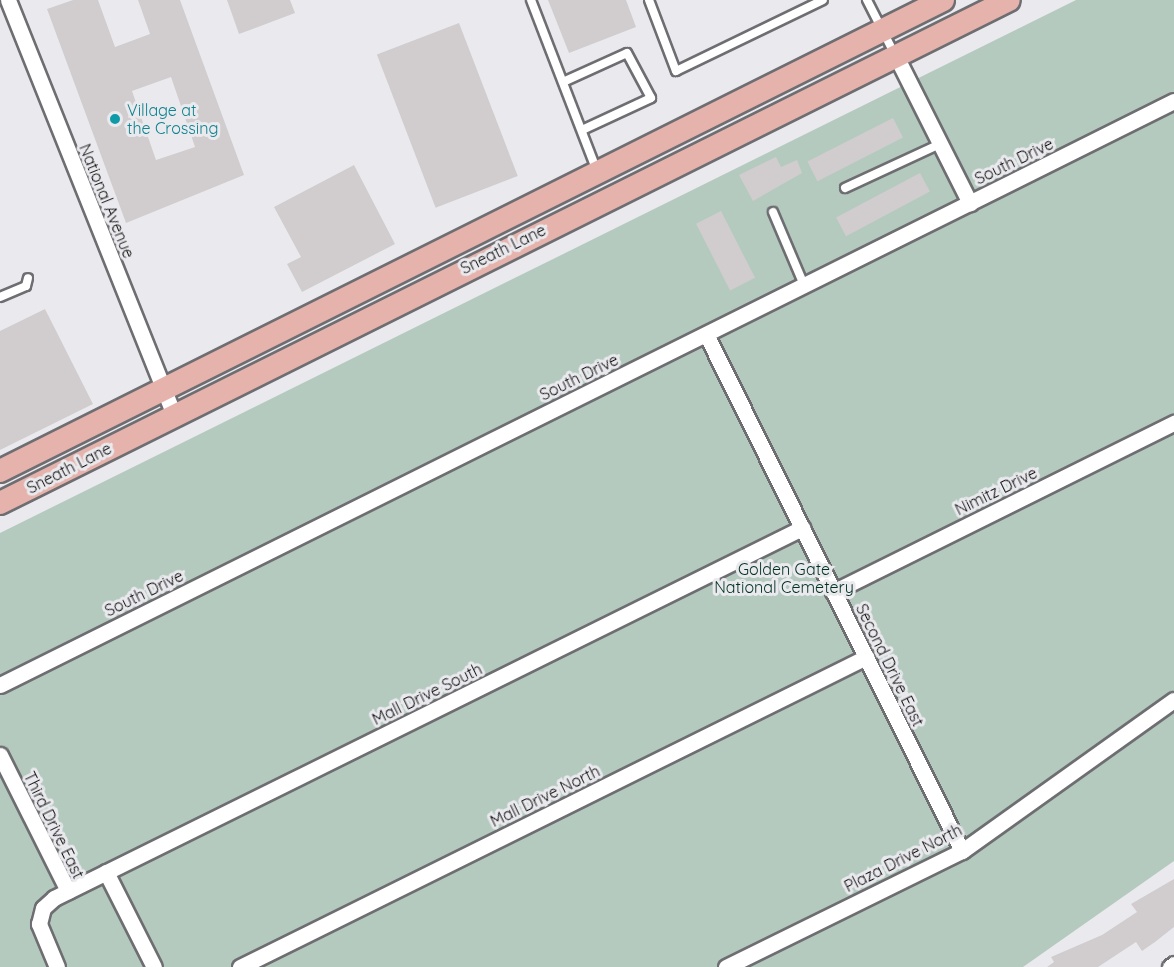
<!DOCTYPE html>
<style>
body{margin:0}
#map{position:relative;width:1174px;height:967px;overflow:hidden;background:#eaeaee;font-family:Quicksand,sans-serif}
div>[style]{position:absolute}
[style*='--x']{left:calc(var(--x)*1px);top:calc(var(--y)*1px);width:calc(var(--w)*1px);rotate:calc(var(--a)*1deg)}
.green>*{inset:0;background:#b4cabf}
.building>*{inset:0;background:#d1cdce;transform-origin:0 0}
.roads{filter:drop-shadow(2px 0 #6e6e72) drop-shadow(-2px 0 #6e6e72) drop-shadow(0 2px #6e6e72) drop-shadow(0 -2px #6e6e72)}
.service>*{height:8px;margin:-4px;padding:0 4px;transform-origin:4px;border-radius:4px;background:#fff}
.minor>*{height:15px;margin:-7.5px;padding:0 7.5px;transform-origin:7.5px;border-radius:7.5px;background:#fff}
.primary>*{height:22px;margin:-11px;padding:0 11px;transform-origin:11px;border-radius:11px;background:#e5b3ac}
.dots>*{width:16px;height:16px;translate:-50% -50%;box-sizing:border-box;border:3px solid #eaeaee;border-radius:50%}
span{translate:-50% -50%;white-space:nowrap;text-align:center;line-height:1.15;-webkit-text-stroke:6px #eaeaee;paint-order:stroke}
.culture-label{font-size:16px;color:#0d838f}
.left{translate:0 -50%;text-align:left}
.street-label{font-size:16px;color:#121213}
.park-label{font-size:16px;color:#003221}
</style>
<div id="map">
<div class="green">
<i style="clip-path:polygon(1076px 0,1174px 0,1174px 861px,1023px 967px,0 967px,0 533px)"></i>
</div>
<div class="building">
<i style="clip-path:polygon(evenodd,73px 0,98px 0,115px 47px,150px 34px,138px 0,180px 0,244px 175px,126px 223px,47px 9px,73px 0,171px 77px,195px 147px,156px 160px,132px 91px,171px 77px)"></i>
<i style="clip-path:polygon(227px 0,290px 0,295px 13px,239px 34px)"></i>
<i style="clip-path:polygon(548px 0,626px 0,636px 27px,569px 53px)"></i>
<i style="left:459px;top:23px;width:164px;height:88px;rotate:69deg"></i>
<i style="left:893px;top:118px;width:22px;height:96px;rotate:63deg"></i>
<i style="clip-path:polygon(776px 157px,781px 167px,797px 160px,802px 173px,753px 201px,739px 175px)"></i>
<i style="clip-path:polygon(354px 165px,395px 244px,302px 292px,287px 264px,301px 257px,274px 207px)"></i>
<i style="left:920px;top:173px;width:21px;height:95px;rotate:62deg"></i>
<i style="left:721px;top:211px;width:75px;height:28px;rotate:63deg"></i>
<i style="clip-path:polygon(45px 309px,93px 404px,0 450px,0 331px)"></i>
<i style="clip-path:polygon(1174px 879px,1174px 927px,1155px 942px,1142px 951px,1136px 942px,1098px 967px,1047px 967px,1054px 962px,1051px 957px,1102px 935px,1137px 912px,1131px 904px)"></i>
</div>
<div class="roads">
<div class="service">
<i style="--x:531;--y:0;--w:183;--a:68.9"></i>
<i style="--x:649;--y:0;--w:76;--a:69.2"></i>
<i style="--x:676;--y:71;--w:163;--a:-25.8"></i>
<i style="--x:867;--y:0;--w:62;--a:63"></i>
<i style="--x:563;--y:82;--w:70;--a:-24.4"></i>
<i style="--x:627;--y:53;--w:51;--a:61.9"></i>
<i style="--x:651;--y:98;--w:76;--a:155.1"></i>
<i style="--x:845;--y:188;--w:105;--a:-24.9"></i>
<i style="--x:773;--y:212;--w:79;--a:67"></i>
<i style="--x:0;--y:297;--w:28;--a:-23"></i>
<i style="--x:26;--y:286;--w:8;--a:-76"></i>
</div>
<div class="minor">
<i style="--x:8;--y:0;--w:447;--a:68.2"></i>
<i style="--x:896;--y:56;--w:165;--a:63.3"></i>
<i style="--x:706;--y:334;--w:577;--a:63.66"></i>
<i style="--x:833;--y:592;--w:381;--a:-26.4"></i>
<i style="--x:0;--y:685;--w:1311;--a:-26.45"></i>
<i style="--x:0;--y:755;--w:152;--a:63.4"></i>
<i style="--x:106;--y:872;--w:106;--a:63.2"></i>
<i style="--x:57;--y:967;--w:47;--a:-112.7"></i>
<i style="--x:39;--y:924;--w:16;--a:-76"></i>
<i style="--x:43;--y:908;--w:15;--a:-42"></i>
<i style="--x:54;--y:898;--w:835;--a:-26.32"></i>
<i style="--x:240;--y:967;--w:699;--a:-26.34"></i>
<i style="--x:726;--y:967;--w:263;--a:-26.2"></i>
<i style="--x:962;--y:851;--w:260;--a:-35.5"></i>
<i style="--x:1170;--y:967;--w:5;--a:-37"></i>
</div>
<div class="primary">
<i style="--x:0;--y:471;--w:1054;--a:-26.54"></i>
<i style="--x:0;--y:503;--w:1127;--a:-26.5"></i>
</div>
</div>
<div class="dots">
<i style="left:115px;top:119px;background:#0f9aa8"></i>
</div>
<div class="culture-label">
<span class="left" style="left:127px;top:119px">Village at<br>the Crossing</span>
</div>
<div class="street-label">
<span style="left:1014px;top:161px;rotate:-26deg">South Drive</span>
<span style="left:107px;top:201px;rotate:68deg">National Avenue</span>
<span style="left:503px;top:249px;rotate:-26deg">Sneath Lane</span>
<span style="left:579px;top:377px;rotate:-26deg">South Drive</span>
<span style="left:69px;top:468px;rotate:-27deg">Sneath Lane</span>
<span style="left:996px;top:491px;rotate:-26deg">Nimitz Drive</span>
<span style="left:144px;top:593px;rotate:-26deg">South Drive</span>
<span style="left:890px;top:665px;rotate:64deg">Second Drive East</span>
<span style="left:427px;top:694px;rotate:-26deg">Mall Drive South</span>
<span style="left:545px;top:796px;rotate:-26deg">Mall Drive North</span>
<span style="left:54px;top:825px;rotate:64deg">Third Drive East</span>
<span style="left:903px;top:858px;rotate:-27deg">Plaza Drive North</span>
</div>
<div class="park-label">
<span style="left:784px;top:578px">Golden Gate<br>National Cemetery</span>
</div>
</div>
